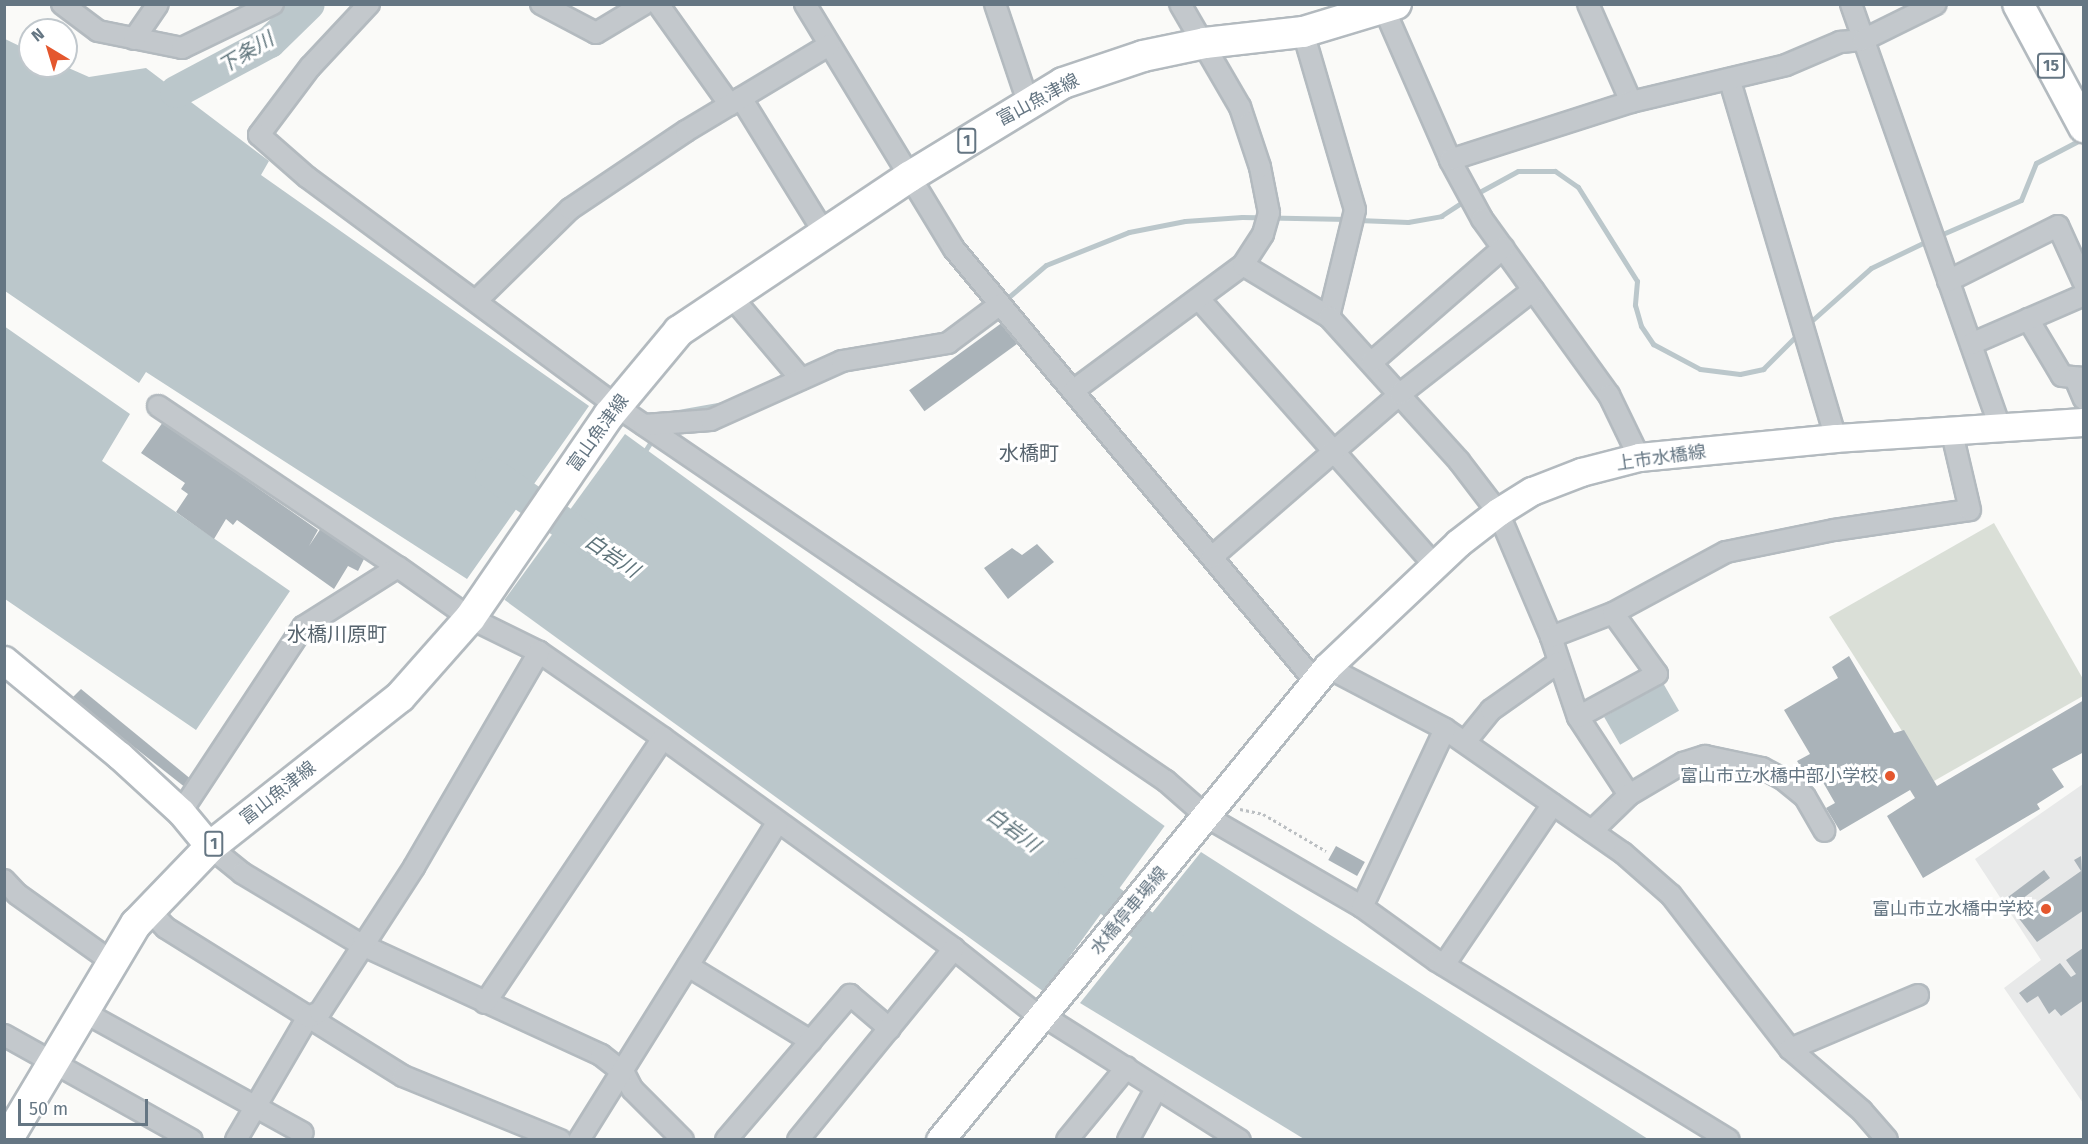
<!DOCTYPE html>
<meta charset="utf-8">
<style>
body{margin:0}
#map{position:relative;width:2088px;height:1144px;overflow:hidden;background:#fafaf8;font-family:"Fira Sans","Noto Sans JP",sans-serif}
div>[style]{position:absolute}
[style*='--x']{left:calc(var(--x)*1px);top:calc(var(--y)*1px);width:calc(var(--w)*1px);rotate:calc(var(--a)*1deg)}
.built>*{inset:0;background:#e8e9e9}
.green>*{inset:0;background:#dadfd7}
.water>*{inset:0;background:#bbc7cb;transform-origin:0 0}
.stream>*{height:5px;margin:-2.5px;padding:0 2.5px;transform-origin:2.5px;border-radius:2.5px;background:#bbc7cb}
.river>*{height:32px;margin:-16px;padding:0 16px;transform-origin:16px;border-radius:16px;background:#bbc7cb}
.building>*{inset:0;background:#aab3b9;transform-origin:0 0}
.path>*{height:3px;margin-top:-1.5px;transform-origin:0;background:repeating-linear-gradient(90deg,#bbbfc2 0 3px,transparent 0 6px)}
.roads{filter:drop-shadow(2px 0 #b3babf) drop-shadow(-2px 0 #b3babf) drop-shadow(0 2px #b3babf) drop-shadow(0 -2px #b3babf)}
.street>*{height:20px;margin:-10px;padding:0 10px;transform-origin:10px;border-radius:10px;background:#c3c8cc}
.secondary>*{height:27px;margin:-13.5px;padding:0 13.5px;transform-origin:13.5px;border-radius:13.5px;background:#fff}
.primary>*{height:30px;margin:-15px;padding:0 15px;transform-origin:15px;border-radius:15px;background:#fff}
.dots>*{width:16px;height:16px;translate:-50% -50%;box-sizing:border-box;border:3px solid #fff;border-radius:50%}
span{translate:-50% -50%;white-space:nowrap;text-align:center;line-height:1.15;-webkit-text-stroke:6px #fff;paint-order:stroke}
.shield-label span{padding:2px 4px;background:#fff;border:2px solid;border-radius:4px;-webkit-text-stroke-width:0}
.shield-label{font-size:16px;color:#657683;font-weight:700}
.street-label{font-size:18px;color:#657683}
.poi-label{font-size:18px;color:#657683}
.right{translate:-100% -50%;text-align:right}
.water-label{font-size:20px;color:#60757c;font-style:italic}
.neighbourhood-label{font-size:20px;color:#57646e}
.frame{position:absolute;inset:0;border:6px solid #657683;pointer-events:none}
.north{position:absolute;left:18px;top:18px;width:60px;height:60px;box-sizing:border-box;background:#fff;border:2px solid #c1c8cd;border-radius:50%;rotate:322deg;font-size:16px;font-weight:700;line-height:24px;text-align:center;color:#657683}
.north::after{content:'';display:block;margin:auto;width:21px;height:27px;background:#e4572e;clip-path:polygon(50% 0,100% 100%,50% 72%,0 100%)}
.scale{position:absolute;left:18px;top:1099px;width:130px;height:27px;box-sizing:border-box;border:3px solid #657683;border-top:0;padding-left:8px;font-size:18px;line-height:21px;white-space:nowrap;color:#657683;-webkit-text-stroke:4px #fff;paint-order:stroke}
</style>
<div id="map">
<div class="built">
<i style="clip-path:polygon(2083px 784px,2083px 1103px,2004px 988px,2041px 960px,1975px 859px)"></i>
</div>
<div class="green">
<i style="clip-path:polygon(1994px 523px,2083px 679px,2083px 696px,1934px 781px,1829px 617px)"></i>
</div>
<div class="water">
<i style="clip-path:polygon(5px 39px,30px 51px,30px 66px,64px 66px,89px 77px,146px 68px,269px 161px,261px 175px,589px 406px,467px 579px,146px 372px,139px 383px,5px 291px)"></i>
<i style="clip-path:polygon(4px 326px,130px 414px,102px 461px,290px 591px,196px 730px,5px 599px)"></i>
<i style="left:625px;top:434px;width:667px;height:205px;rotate:36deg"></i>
<i style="left:1663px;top:683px;width:32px;height:68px;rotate:60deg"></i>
<i style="clip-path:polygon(1201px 852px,1648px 1139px,1304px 1139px,1080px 1003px)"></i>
</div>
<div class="stream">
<i style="--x:1474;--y:195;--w:50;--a:-28.6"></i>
<i style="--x:1518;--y:171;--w:37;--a:0"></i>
<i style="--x:1555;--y:171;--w:28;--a:35"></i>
<i style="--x:1578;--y:187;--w:111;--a:57.9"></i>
<i style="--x:1637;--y:281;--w:24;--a:95"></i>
<i style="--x:1635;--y:305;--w:22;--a:74"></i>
<i style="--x:1641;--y:326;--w:22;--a:56"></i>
<i style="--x:1653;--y:344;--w:53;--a:28"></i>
<i style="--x:1700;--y:369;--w:40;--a:7.1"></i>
<i style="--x:1740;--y:374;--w:24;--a:-12"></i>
<i style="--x:1763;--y:369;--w:51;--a:-45"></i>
<i style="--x:1358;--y:220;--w:50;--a:2.3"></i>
<i style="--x:1408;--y:222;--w:34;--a:-10"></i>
<i style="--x:1441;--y:216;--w:30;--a:-33"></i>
<i style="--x:1938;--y:236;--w:90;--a:-23.4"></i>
<i style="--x:2021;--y:200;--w:40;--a:-68"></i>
<i style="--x:2036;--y:163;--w:54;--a:-27.5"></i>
<i style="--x:1004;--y:301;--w:55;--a:-40.6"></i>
<i style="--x:1046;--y:265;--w:89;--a:-21.7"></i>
<i style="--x:1129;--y:232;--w:57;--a:-11.1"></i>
<i style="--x:1185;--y:221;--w:57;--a:-4"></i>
<i style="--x:1242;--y:217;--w:106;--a:1.1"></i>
<i style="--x:1808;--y:324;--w:84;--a:-41.6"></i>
<i style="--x:1871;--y:268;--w:64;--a:-25.8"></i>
<i style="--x:759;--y:388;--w:35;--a:-27"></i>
<i style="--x:667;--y:414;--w:63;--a:-10.1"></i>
<i style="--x:643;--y:454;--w:20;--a:-57"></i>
</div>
<div class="river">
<i style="--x:176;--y:92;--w:106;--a:-28"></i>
<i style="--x:270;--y:42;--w:54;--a:-44.3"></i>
<i style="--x:491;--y:473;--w:130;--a:34.7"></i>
<i style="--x:1074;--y:874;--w:127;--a:36.7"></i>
</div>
<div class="building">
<i style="left:1003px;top:322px;width:26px;height:116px;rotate:54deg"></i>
<i style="clip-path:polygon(163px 422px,318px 530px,309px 546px,321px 528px,365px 557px,358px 571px,348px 566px,334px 589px,237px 520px,233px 525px,226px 519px,214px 539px,176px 512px,188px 494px,181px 489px,185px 483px,141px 453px)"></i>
<i style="clip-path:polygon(1037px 544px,1054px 562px,1008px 599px,984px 568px,1012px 548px,1022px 555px)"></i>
<i style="clip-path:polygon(1849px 656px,1894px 733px,1904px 730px,1937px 786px,2084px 700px,2084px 752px,2052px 769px,2064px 787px,2037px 804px,2040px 809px,1923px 878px,1887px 816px,1915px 798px,1910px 790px,1840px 831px,1826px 808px,1835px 803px,1813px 765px,1804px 772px,1797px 761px,1810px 754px,1784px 710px,1838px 678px,1832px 667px)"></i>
<i style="clip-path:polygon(81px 689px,192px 780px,186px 788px,72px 698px)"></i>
<i style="left:1336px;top:846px;width:33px;height:16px;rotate:29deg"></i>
<i style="clip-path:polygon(2081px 856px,2084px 910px,2037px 942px,2017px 916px,2081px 871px,2074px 860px)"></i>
<i style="left:2044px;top:870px;width:10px;height:45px;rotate:53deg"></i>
<i style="clip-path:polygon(2083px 948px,2084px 1000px,2061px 1016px,2055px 1009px,2049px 1014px,2038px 996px,2027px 1003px,2019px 993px,2060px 963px,2071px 977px,2076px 974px,2066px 960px)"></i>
</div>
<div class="path">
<i style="--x:1240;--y:809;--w:24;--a:12"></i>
<i style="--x:1263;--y:814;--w:73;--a:30.4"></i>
</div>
<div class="roads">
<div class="street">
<i style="--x:62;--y:4;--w:45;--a:36.9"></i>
<i style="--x:98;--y:31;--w:86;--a:11.4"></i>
<i style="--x:182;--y:48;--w:101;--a:-25.8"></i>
<i style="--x:369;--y:4;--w:86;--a:133.1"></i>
<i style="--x:310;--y:67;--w:85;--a:126.9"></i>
<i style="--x:259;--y:135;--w:64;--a:41.2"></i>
<i style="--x:307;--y:177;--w:385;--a:36.5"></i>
<i style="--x:616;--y:406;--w:666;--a:34.29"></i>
<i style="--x:1166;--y:781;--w:55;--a:41.3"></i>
<i style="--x:1207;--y:817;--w:179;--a:30.1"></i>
<i style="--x:1362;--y:907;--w:92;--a:35.8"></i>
<i style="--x:1437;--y:961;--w:342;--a:31.5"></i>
<i style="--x:541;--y:4;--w:62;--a:27.8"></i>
<i style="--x:596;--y:33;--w:56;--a:-31.1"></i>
<i style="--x:658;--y:4;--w:124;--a:54.5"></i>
<i style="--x:805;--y:4;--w:287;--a:58.7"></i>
<i style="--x:954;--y:249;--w:563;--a:50.12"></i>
<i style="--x:995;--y:4;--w:103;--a:71.4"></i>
<i style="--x:1382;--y:4;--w:170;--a:66.4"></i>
<i style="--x:1450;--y:160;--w:67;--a:61.5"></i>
<i style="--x:1482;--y:219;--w:217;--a:54.2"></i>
<i style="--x:1609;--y:395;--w:69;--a:64.2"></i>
<i style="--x:1588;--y:4;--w:107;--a:66.3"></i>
<i style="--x:1851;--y:4;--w:451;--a:70.6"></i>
<i style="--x:1303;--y:32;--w:185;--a:73.7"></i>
<i style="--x:1355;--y:210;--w:110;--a:103.7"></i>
<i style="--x:134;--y:39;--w:42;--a:-55.6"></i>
<i style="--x:1730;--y:81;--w:372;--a:73.5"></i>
<i style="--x:741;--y:98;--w:160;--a:58.3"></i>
<i style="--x:1450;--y:160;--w:190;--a:-17.8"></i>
<i style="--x:1631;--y:102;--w:159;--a:-13.4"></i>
<i style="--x:1786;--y:65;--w:59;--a:-23.1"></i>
<i style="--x:1840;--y:42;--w:23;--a:-5"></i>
<i style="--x:1863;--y:40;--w:81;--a:-26.3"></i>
<i style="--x:1243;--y:265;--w:100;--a:31.2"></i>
<i style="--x:1329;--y:317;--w:194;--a:47.9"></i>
<i style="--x:1459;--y:461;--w:64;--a:52.6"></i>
<i style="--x:1498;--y:512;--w:136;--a:67"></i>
<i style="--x:1551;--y:637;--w:84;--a:71.4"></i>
<i style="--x:1578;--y:717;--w:93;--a:56.8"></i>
<i style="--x:1629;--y:795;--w:52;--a:135.8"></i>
<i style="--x:1948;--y:281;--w:123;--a:-26.6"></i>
<i style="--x:2058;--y:226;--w:63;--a:65.5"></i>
<i style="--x:730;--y:295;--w:110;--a:49.8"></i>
<i style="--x:1199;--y:299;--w:355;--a:48.5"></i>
<i style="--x:476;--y:301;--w:132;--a:-44.4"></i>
<i style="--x:570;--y:209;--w:140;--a:-33.9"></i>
<i style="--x:686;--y:131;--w:167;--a:-31"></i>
<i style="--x:2028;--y:319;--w:66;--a:59.2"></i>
<i style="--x:2062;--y:376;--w:22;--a:5"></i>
<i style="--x:1971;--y:344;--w:123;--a:-23.4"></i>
<i style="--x:1372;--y:362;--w:174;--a:-41"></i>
<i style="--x:2075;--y:378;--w:23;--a:67"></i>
<i style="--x:1074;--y:390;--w:210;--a:-36.5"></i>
<i style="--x:1243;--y:265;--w:37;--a:-57"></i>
<i style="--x:1263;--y:234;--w:22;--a:-74"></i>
<i style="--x:1269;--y:213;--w:47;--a:-101.1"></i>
<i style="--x:1260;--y:167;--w:63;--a:-108.4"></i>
<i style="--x:1240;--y:107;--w:119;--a:-120.2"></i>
<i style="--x:158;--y:406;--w:289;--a:33.9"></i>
<i style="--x:644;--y:425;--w:67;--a:-4.3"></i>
<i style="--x:711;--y:420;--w:144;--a:-24.2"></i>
<i style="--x:842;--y:361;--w:108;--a:-9.6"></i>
<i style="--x:948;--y:343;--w:64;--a:-36.7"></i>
<i style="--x:1212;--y:557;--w:249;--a:-40.9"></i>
<i style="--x:1400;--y:394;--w:169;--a:-38"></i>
<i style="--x:1551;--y:637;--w:66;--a:-21.2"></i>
<i style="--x:1327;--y:667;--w:133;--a:27.7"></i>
<i style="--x:1445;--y:729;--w:217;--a:34.9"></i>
<i style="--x:1623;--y:853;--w:64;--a:41.2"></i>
<i style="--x:1671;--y:895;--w:195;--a:52.3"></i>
<i style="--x:1790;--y:1049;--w:95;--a:40.7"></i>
<i style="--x:1862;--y:1111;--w:38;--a:49"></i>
<i style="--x:1578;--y:717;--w:90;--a:-28.6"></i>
<i style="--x:1657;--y:674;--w:75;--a:-125.8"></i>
<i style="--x:1613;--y:613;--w:128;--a:-28.4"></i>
<i style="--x:1726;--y:552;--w:110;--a:-11.5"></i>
<i style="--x:1834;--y:530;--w:137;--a:-8.4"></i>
<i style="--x:1970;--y:510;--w:79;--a:-103.2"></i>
<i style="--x:1465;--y:742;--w:41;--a:-50.9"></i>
<i style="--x:1491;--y:710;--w:83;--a:-35.2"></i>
<i style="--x:1629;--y:795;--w:63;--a:-30.7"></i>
<i style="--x:1683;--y:763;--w:23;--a:-18"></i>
<i style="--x:1705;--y:756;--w:58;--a:11.9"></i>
<i style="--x:1762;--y:768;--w:24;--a:28"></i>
<i style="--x:1783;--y:779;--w:28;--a:39"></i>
<i style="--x:1805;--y:797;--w:39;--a:60"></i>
<i style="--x:181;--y:812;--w:222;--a:-56.6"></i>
<i style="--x:303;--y:627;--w:112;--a:-32.3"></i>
<i style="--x:398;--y:567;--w:88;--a:35.3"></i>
<i style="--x:470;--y:618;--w:77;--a:26.2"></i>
<i style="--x:539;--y:652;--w:151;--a:34.7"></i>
<i style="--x:663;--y:738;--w:359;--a:35.9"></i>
<i style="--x:954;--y:949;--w:111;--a:38.4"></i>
<i style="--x:1041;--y:1018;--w:13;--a:18"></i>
<i style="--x:1053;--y:1022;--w:221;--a:32.3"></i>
<i style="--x:210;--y:847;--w:41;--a:39.1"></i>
<i style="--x:242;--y:873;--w:140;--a:31"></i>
<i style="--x:362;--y:945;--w:263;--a:24.7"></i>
<i style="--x:601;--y:1055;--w:29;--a:38"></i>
<i style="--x:624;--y:1073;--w:18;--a:63"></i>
<i style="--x:632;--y:1089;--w:72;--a:45"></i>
<i style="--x:4;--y:880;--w:19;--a:47"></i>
<i style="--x:17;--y:894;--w:115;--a:35.5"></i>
<i style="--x:1362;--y:907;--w:196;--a:-65"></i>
<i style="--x:150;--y:911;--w:23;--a:47"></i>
<i style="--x:166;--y:928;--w:279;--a:32"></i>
<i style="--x:403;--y:1076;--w:170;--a:22.2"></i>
<i style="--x:1444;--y:965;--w:194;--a:-55.9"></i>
<i style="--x:688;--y:966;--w:144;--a:31.4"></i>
<i style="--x:485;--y:1003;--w:319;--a:-56.1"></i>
<i style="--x:82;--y:1011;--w:252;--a:28.9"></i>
<i style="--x:4;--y:1035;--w:215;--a:29.2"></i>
<i style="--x:1790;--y:1049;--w:139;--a:-22.9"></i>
<i style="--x:236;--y:1140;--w:143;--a:-59.7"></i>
<i style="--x:308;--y:1017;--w:13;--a:-23"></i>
<i style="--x:320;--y:1012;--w:173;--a:-57"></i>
<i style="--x:414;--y:867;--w:249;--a:-59.8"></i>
<i style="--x:579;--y:1140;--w:375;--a:-58"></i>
<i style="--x:726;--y:1140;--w:191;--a:-49.5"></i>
<i style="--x:850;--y:995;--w:52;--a:40.4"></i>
<i style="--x:798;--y:1140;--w:247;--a:-50.8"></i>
<i style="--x:1067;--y:1140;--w:94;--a:-50.6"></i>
<i style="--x:1128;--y:1140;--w:58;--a:-61.2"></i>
</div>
<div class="secondary">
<i style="--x:4;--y:660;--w:149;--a:39.6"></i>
<i style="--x:119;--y:755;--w:84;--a:42.6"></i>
<i style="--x:181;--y:812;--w:45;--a:50.4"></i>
<i style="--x:940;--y:1140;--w:611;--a:-50.71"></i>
<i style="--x:1327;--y:667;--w:180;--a:-43.4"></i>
<i style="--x:1458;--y:543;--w:51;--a:-37.8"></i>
<i style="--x:1498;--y:512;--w:40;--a:-32"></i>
<i style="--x:1532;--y:491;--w:53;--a:-21.2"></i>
<i style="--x:1581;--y:472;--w:60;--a:-14.5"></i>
<i style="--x:1639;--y:457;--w:198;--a:-5.5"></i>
<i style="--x:1836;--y:438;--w:249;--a:-3.7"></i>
</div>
<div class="primary">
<i style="--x:2018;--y:4;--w:140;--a:61.8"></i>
<i style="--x:7;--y:1140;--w:252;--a:-59.2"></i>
<i style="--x:136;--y:924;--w:107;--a:-46.1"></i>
<i style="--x:210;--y:847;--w:242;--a:-38.3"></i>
<i style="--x:400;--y:697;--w:106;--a:-48.5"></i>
<i style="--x:470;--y:618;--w:246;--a:-55.6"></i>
<i style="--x:609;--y:415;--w:109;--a:-50.2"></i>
<i style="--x:679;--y:331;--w:277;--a:-33.8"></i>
<i style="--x:909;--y:177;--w:180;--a:-31.4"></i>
<i style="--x:1063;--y:83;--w:84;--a:-18.6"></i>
<i style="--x:1143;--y:56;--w:63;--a:-11.8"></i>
<i style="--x:1205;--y:43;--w:99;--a:-6.4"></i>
<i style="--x:1303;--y:32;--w:97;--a:-16.8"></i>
</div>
</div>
<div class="dots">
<i style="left:1890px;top:776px;background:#e4572e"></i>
<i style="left:2046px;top:909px;background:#e4572e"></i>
</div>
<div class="shield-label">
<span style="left:2051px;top:66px">15</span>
<span style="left:967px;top:141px">1</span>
<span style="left:214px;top:844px">1</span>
</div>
<div class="street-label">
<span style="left:1038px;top:100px;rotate:-28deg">富山魚津線</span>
<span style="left:598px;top:433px;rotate:-54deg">富山魚津線</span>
<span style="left:1661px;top:458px;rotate:-8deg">上市水橋線</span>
<span style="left:278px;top:793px;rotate:-38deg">富山魚津線</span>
<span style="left:1129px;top:911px;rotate:-50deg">水橋停車場線</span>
</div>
<div class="poi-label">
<span class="right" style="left:1878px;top:776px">富山市立水橋中部小学校</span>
<span class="right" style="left:2034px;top:909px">富山市立水橋中学校</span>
</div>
<div class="water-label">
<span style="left:246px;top:53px;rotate:-31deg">下条川</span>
<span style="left:612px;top:556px;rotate:34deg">白岩川</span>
<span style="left:1013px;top:830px;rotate:36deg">白岩川</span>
</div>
<div class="neighbourhood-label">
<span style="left:1029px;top:453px">水橋町</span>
<span style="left:337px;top:634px">水橋川原町</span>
</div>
<div class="frame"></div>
<div class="north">N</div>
<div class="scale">50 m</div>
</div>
